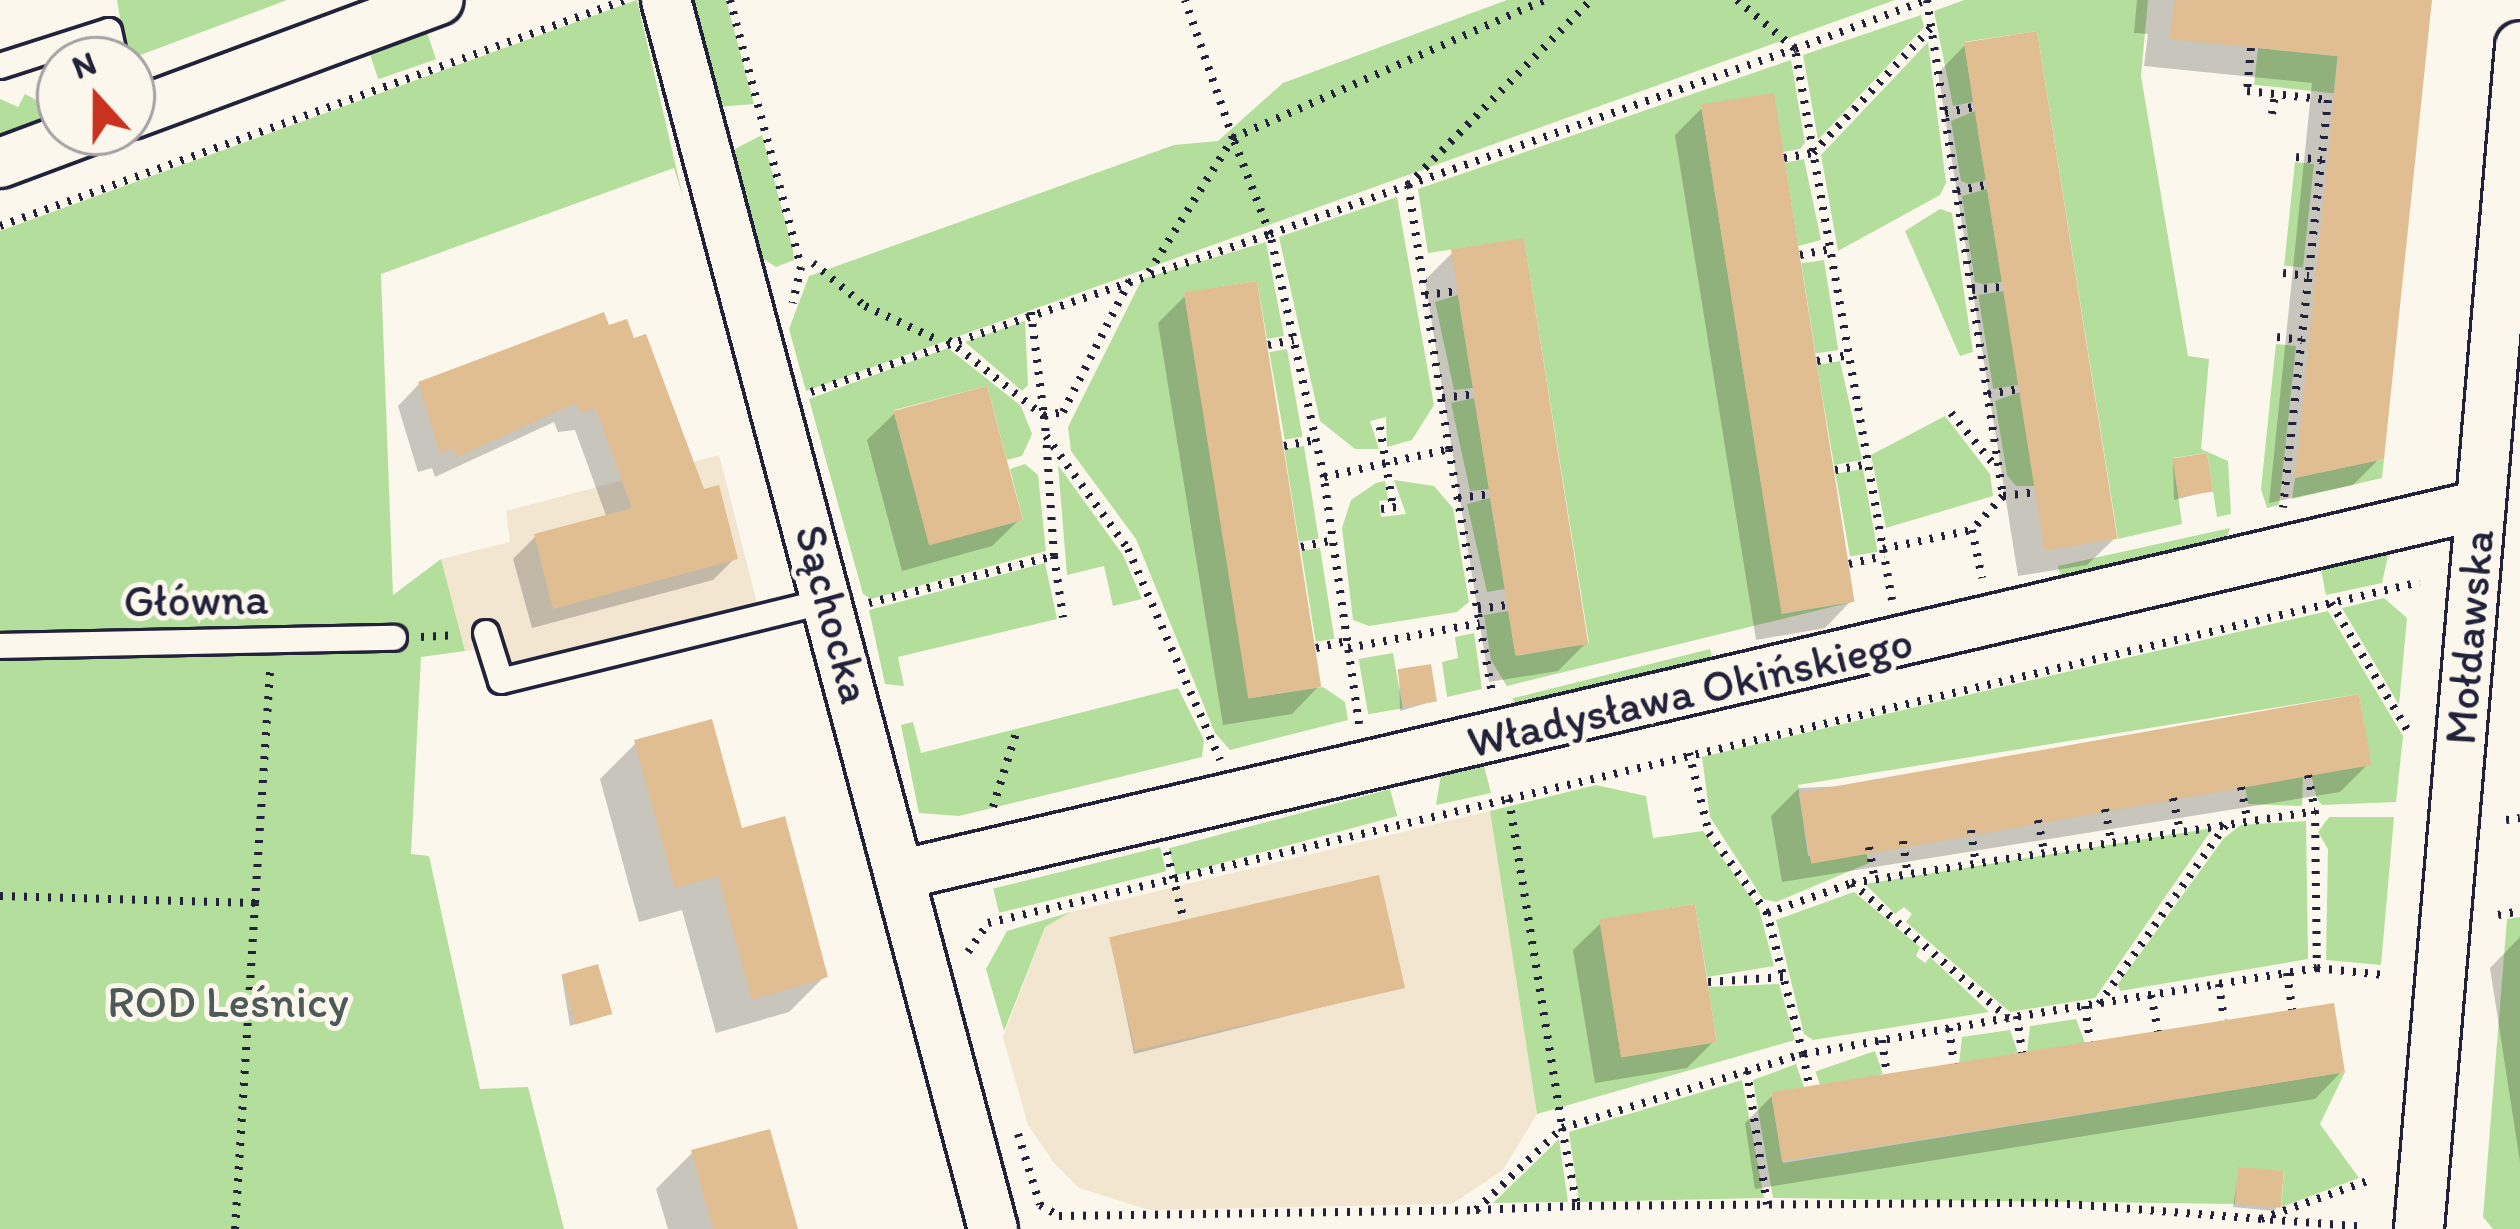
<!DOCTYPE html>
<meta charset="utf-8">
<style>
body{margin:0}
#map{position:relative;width:2520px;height:1229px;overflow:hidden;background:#fbf7ec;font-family:Itim,sans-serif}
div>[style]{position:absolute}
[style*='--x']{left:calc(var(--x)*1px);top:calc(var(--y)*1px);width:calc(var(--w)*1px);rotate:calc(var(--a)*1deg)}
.built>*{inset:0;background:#f3e6d1}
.green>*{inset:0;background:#b4de9b;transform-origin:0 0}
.shadow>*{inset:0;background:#0003}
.building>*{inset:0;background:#e0be92;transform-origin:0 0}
.path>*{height:8px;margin-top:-4px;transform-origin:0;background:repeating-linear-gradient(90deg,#22223b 0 3px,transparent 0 12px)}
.roads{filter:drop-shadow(3px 0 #22223b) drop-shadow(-3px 0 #22223b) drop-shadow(0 3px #22223b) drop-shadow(0 -3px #22223b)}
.service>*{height:24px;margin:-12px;padding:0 12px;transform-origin:12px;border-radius:12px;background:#fbf7ec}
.minor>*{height:48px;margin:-24px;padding:0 24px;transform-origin:24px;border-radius:24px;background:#fbf7ec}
span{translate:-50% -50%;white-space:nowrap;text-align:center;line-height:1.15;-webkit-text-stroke:10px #fbf7ec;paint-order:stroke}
.street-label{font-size:45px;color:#22223b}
.park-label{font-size:45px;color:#4e5a58}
.north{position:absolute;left:36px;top:36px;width:120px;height:120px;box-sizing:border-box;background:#fbf7ec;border:3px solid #a4a2a5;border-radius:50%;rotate:339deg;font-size:33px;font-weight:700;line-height:48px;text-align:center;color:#22223b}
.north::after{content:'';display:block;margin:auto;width:42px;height:54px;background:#c8321e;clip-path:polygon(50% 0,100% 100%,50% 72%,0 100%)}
</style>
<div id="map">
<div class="built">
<i style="clip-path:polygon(719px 455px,758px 607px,489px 669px,484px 649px,465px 651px,441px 559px,510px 542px,506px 511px)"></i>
<i style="clip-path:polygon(1490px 811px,1537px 1114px,1503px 1170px,1452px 1204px,1149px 1210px,1079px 1188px,1054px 1163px,1028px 1125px,1003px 1037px,1045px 927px,1071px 912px)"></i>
</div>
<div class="green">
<i style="clip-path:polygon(117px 0,287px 0,127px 60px)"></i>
<i style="clip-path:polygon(637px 0,683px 197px,674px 168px,381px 274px,393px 595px,441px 559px,465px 651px,421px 657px,411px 854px,429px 856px,480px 1089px,528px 1087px,564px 1229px,0 1229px,0 231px)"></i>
<i style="clip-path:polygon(688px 0,726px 0,754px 104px,717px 107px)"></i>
<i style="clip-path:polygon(1507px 0,1895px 0,806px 391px,789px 329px,809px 276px,1174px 145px,1218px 141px,1283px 83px)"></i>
<i style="clip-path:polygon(1964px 0,2148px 0,2141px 76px,2188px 356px,2209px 359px,2201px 449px,2228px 461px,2231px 514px,2217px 517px,2207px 453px,2173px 458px,2182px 524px,2118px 539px,2037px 31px,1964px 42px,1973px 102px,1953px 106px,1934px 11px)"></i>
<i style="clip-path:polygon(1921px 15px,1924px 27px,1818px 140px,1803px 55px)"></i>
<i style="left:426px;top:30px;width:31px;height:61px;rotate:71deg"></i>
<i style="clip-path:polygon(1928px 42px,1946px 183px,1940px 195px,1838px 251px,1821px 155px)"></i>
<i style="left:2258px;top:48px;width:80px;height:37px;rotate:6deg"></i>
<i style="clip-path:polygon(1791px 60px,1805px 143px,1800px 149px,1783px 152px,1773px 94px,1701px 106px,1782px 614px,1856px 601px,1507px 686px,1491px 660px,1484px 615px,1508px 611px,1517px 656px,1589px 643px,1524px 239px,1428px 253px,1418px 189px)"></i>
<i style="clip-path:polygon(45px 86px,60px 90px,60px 117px,0 140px,0 99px,18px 107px,25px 94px,38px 101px)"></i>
<i style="clip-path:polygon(1975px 111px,1986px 180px,1969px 184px,1961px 181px,1951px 121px)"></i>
<i style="clip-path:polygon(762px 135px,793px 250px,794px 260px,776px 267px,756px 254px,729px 152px)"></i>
<i style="clip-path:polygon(1804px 159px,1821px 240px,1798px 246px,1785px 163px)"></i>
<i style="left:2295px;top:162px;width:19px;height:104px;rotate:6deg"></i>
<i style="clip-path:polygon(1987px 189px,2002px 282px,1983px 284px,1975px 282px,1962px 196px)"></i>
<i style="clip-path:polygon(1397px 197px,1434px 405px,1412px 440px,1387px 447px,1386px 417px,1370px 421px,1379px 449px,1355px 449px,1320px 421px,1279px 237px)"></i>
<i style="clip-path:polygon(1940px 209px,1952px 213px,1973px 352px,1960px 356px,1905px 231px)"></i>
<i style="clip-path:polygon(1266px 242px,1284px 336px,1267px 339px,1257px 281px,1184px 293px,1250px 698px,1323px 687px,1345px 702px,1348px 720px,1230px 750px,1215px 733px,1136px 539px,1071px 451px,1068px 427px,1142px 279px)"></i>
<i style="left:1824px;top:260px;width:91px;height:23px;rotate:81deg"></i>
<i style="left:2004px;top:291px;width:95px;height:26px;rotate:81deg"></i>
<i style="clip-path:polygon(1458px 295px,1473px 388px,1454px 390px,1435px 302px)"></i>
<i style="clip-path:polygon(1025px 321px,1028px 385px,1022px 391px,965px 342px)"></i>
<i style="clip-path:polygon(2276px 344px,2296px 346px,2279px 505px,2267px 508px,2261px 489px)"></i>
<i style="clip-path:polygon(948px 348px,1021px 406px,1032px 434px,1022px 456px,1007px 460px,987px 386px,894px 410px,929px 545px,1023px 520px,1010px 469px,1025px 464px,1038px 475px,1046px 551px,871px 599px,863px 594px,809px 399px)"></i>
<i style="left:1287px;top:349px;width:89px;height:18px;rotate:80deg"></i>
<i style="clip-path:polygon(1840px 361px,1862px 460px,1834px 465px,1817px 365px)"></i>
<i style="clip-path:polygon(2020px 392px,2035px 486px,2016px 486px,2007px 475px,1995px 401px)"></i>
<i style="clip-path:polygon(1474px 398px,1489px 489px,1470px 491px,1451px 403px)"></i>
<i style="clip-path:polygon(1945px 416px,1990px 474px,1993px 496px,1886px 528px,1871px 455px)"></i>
<i style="left:1304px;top:446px;width:94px;height:20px;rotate:81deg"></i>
<i style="clip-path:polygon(2384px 459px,2382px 478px,2292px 499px,2295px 478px)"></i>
<i style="clip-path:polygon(1058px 465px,1123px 555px,1142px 599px,1113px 606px,1104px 566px,1067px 575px)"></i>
<i style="left:1863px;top:469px;width:84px;height:28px;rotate:80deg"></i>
<i style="clip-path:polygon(1394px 480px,1434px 486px,1453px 508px,1469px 602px,1457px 612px,1369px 626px,1353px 620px,1342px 528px,1351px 500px,1376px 483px,1385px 481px,1388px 500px,1379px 501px,1381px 517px,1406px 514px)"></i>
<i style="clip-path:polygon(1490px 498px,1505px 589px,1487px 592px,1467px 504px)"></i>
<i style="clip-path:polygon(2230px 528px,2226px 541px,2062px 584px,2058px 566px)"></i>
<i style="left:1320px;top:548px;width:92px;height:19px;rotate:81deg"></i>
<i style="clip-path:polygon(2389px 551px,2382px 583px,2326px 595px,2320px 565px)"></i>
<i style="clip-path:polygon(1045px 563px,1057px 619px,898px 657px,904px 686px,885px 684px,869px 610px)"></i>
<i style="clip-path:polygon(2384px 598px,2407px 618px,2399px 705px,2342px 608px)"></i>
<i style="clip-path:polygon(2328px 611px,2403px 736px,2396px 802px,2322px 805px,2317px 799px,2311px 775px,2371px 765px,2359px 694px,1798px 785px,1808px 856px,1865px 848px,1869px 863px,1776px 902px,1763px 899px,1710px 817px,1702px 757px)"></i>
<i style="clip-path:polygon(1474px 633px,1482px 689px,1447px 697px,1442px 662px,1458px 658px,1455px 637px)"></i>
<i style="left:1710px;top:649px;width:16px;height:203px;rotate:76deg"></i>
<i style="left:1393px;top:653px;width:56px;height:35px;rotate:80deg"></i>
<i style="clip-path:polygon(1178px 688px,1204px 740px,1202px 757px,959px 816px,919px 813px,901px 725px,913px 722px,921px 753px)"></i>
<i style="clip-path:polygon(1483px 762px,1491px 793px,1436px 805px,1441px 775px)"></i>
<i style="clip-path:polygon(2303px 776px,2302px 806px,2248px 804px,2245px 786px)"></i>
<i style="clip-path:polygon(1596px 785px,1646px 796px,1653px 838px,1703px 831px,1759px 909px,1774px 966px,1707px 977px,1695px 904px,1600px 920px,1621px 1057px,1717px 1042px,1708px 987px,1779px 984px,1795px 1040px,1537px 1114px,1490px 811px)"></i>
<i style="left:1390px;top:789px;width:28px;height:229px;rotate:75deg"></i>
<i style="clip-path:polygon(2329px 817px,2394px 817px,2381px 965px,2326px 960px,2328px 849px,2318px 832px)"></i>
<i style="clip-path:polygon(2306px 821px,2308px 959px,2120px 991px,2118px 984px,2224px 838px,2241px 825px)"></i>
<i style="clip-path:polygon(2213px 828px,2095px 998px,2010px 1012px,1906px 922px,1912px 914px,1904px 907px,1895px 914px,1865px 884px)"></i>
<i style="left:1160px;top:847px;width:25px;height:172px;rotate:76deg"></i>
<i style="clip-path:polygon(1854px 892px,1920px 947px,1916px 956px,1925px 963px,1930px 957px,1989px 1012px,1813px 1040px,1804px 1034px,1776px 920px)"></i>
<i style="clip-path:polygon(1071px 912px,1045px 927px,1004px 1031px,986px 969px,1007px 931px)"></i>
<i style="clip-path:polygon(2520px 917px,2520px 1229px,2493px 1229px,2483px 1217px,2507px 919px)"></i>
<i style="clip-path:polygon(2076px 1019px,2085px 1043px,2027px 1052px,2030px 1026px)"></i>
<i style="clip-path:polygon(2010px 1030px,2018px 1053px,1959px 1064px,1962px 1037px)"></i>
<i style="left:1875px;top:1051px;width:24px;height:63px;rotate:71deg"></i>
<i style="clip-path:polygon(1796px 1064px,1804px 1087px,1771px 1093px,1783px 1163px,2345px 1072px,2320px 1124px,2359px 1178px,2281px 1207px,2284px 1171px,2238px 1168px,2236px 1204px,1773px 1198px,1753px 1080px)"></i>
<i style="clip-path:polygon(1742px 1080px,1764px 1198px,1579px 1202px,1569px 1132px)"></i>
<i style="clip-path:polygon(1559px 1139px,1568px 1202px,1493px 1203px)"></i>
</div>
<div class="shadow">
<i style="clip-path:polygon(2137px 0,2429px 0,2381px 457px,2353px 485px,2269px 503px,2312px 83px,2144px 66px,2148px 34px,2134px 33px)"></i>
<i style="clip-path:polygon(1965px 45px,2115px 538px,2087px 565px,2018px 576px,1938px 73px)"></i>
<i style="clip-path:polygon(1702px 108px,1852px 600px,1825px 628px,1756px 640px,1675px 135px)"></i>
<i style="clip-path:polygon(1452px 253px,1586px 643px,1558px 671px,1489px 682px,1425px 280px)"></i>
<i style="clip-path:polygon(1186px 295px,1319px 686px,1292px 714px,1223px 725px,1158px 323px)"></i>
<i style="clip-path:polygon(603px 316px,735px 558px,713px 580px,532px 628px,513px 559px,535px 537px,607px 518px,575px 430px,558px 432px,554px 422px,435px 477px,432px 468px,418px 472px,398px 406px,419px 384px)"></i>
<i style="clip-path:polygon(895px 413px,1020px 519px,992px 546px,902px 571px,867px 440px)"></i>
<i style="clip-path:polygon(2173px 461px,2210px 491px,2174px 500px)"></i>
<i style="clip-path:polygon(1399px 672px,1434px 701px,1400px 711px)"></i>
<i style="clip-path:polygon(636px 743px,740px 832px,825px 976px,789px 1012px,716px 1033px,682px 910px,639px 922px,600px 779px)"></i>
<i style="clip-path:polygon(2368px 764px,2340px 792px,1782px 882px,1771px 816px,1799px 788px)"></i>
<i style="clip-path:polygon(1601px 923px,1714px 1041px,1687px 1068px,1595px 1083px,1573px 950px)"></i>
<i style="clip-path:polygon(2520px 937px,2520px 1162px,2490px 968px)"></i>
<i style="clip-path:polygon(1111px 941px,1403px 987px,1134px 1054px)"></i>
<i style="clip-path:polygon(562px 977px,609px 1013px,570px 1026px)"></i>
<i style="clip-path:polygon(2342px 1071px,2315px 1099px,1755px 1189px,1745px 1123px,1772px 1096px)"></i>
<i style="clip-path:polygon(692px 1153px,795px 1229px,668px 1229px,656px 1189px)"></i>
<i style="clip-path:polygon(2239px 1171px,2278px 1206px,2274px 1211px,2233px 1207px)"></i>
</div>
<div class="building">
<i style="clip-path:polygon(2175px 0,2432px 0,2384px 459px,2295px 478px,2338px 56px,2169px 39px)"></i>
<i style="left:2037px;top:31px;width:514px;height:74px;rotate:81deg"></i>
<i style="left:1774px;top:93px;width:515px;height:74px;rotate:81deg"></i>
<i style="left:1524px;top:238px;width:411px;height:74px;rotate:81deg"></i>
<i style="left:1257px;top:281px;width:411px;height:74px;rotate:81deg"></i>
<i style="clip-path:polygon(604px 312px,609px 325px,627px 319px,634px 338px,646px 334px,704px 489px,719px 485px,738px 559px,553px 609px,534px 534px,632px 508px,596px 409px,580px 412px,576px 403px,457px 457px,454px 448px,440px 453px,418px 382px)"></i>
<i style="left:987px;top:386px;width:139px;height:97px;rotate:75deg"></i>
<i style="left:2207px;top:453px;width:39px;height:35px;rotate:81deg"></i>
<i style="left:1431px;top:664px;width:38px;height:34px;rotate:81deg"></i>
<i style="left:2359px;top:694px;width:72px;height:569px;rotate:80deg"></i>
<i style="clip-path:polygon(712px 719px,742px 828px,785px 816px,828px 977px,752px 1000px,718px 876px,675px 888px,634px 740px)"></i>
<i style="left:1379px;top:875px;width:116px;height:277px;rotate:77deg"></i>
<i style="left:1695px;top:904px;width:140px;height:97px;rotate:81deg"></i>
<i style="left:598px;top:964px;width:52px;height:38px;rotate:74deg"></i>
<i style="left:2334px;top:1003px;width:70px;height:570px;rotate:81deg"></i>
<i style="clip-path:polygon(770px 1129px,798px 1229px,713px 1229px,691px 1150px)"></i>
<i style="left:2238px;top:1167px;width:46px;height:37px;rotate:5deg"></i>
</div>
<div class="path">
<i style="--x:730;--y:0;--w:276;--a:75.1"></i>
<i style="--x:801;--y:267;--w:37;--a:103"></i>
<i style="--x:1737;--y:0;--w:75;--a:40.1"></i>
<i style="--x:1927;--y:0;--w:502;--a:81.29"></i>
<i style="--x:2003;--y:496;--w:46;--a:132.4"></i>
<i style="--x:1972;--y:530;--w:49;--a:78.2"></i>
<i style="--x:2251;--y:48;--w:43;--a:95.3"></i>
<i style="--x:2247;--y:91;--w:81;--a:6.3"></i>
<i style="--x:2328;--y:100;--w:410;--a:96.3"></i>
<i style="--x:1945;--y:113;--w:30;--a:-12"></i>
<i style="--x:2272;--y:114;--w:20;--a:-81"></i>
<i style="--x:2296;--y:157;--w:26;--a:7"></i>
<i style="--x:1784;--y:158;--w:29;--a:-10"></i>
<i style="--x:1813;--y:153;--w:172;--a:-46.7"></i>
<i style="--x:1957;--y:191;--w:30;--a:-12"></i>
<i style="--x:0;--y:226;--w:665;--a:-19.88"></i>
<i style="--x:1800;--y:255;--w:31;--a:-11"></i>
<i style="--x:813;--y:263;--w:67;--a:39.6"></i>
<i style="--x:865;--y:306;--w:83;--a:25"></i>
<i style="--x:1149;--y:272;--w:158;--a:-57.9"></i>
<i style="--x:1233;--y:138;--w:146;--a:-109.2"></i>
<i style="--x:2283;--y:273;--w:26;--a:7"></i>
<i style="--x:1972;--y:290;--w:31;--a:-6"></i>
<i style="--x:1425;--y:295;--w:32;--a:-7"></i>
<i style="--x:1031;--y:312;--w:105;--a:82.9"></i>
<i style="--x:1044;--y:416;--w:19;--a:-12"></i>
<i style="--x:1063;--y:412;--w:148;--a:-63.1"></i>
<i style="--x:2277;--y:337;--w:25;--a:7"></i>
<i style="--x:948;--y:340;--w:122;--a:38.4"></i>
<i style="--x:1044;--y:416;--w:20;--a:84"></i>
<i style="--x:1268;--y:345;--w:26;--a:-11"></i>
<i style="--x:1817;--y:361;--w:33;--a:-11"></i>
<i style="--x:811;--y:392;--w:485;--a:-19"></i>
<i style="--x:1270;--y:234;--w:103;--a:-111.1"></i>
<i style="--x:1233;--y:138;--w:340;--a:-23.9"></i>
<i style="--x:1988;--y:394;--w:31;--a:-9"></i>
<i style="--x:1442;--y:398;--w:32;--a:-7"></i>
<i style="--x:1951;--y:413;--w:70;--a:50.2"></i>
<i style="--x:1380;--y:427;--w:81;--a:80.8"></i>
<i style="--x:1284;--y:446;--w:33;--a:-11"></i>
<i style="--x:1449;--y:449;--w:267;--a:-98.8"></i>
<i style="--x:1408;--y:185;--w:410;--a:-19.4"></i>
<i style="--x:1835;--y:470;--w:34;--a:-10"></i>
<i style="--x:1324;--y:477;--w:249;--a:-102.5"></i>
<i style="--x:1270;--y:234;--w:146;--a:-19.5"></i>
<i style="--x:1408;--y:185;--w:260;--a:-45.3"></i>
<i style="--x:2003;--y:496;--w:33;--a:-7"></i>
<i style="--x:1458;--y:498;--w:32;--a:-7"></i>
<i style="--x:1381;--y:509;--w:22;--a:-8"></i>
<i style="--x:1301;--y:547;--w:33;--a:-12"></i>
<i style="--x:1883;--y:549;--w:91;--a:-12.1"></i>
<i style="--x:1054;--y:556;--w:62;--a:81.6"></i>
<i style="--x:1849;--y:564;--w:36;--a:-13"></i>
<i style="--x:1892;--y:600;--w:559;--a:-99.98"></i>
<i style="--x:1795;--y:49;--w:141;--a:-20.4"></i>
<i style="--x:869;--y:603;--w:191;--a:-14.3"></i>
<i style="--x:1054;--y:556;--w:120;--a:-93.8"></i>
<i style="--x:1046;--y:436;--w:140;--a:54"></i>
<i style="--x:1128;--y:549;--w:230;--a:66.4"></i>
<i style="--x:2331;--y:603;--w:152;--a:59"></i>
<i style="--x:1478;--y:609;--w:29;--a:-8"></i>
<i style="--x:421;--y:637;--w:33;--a:-3"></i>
<i style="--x:1316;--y:648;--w:32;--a:-13"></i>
<i style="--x:1348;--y:648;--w:134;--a:-10.7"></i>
<i style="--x:1359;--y:724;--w:249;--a:-98.1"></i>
<i style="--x:1324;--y:477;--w:128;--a:-12.6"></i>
<i style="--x:1449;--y:449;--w:249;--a:80"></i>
<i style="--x:1689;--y:753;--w:82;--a:76"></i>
<i style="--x:1709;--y:833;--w:99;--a:54.1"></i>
<i style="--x:2308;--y:775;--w:37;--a:79"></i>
<i style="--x:2241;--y:787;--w:33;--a:79"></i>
<i style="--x:2173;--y:798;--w:30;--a:78"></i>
<i style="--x:1509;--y:799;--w:936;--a:-13.4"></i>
<i style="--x:993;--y:807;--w:81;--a:-72.7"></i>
<i style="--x:2105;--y:809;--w:31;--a:79"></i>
<i style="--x:2038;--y:820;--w:31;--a:79"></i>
<i style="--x:2506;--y:820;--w:14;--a:-8"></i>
<i style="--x:1971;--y:830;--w:30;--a:82"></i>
<i style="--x:1903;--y:841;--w:30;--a:82"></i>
<i style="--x:1869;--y:847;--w:27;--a:80"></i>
<i style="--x:1167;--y:852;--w:71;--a:76.2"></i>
<i style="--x:1852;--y:883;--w:469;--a:-8.8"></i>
<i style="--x:2315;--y:811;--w:157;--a:89.3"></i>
<i style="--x:2317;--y:968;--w:313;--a:170.8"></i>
<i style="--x:0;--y:896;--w:255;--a:1.6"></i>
<i style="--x:255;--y:903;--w:327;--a:93.5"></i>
<i style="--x:255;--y:903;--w:232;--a:-86.3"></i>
<i style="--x:2498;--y:915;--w:22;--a:-10"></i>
<i style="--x:968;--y:952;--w:35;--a:-55"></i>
<i style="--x:988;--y:923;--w:536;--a:-13.39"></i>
<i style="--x:1509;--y:799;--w:333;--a:80.8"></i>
<i style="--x:1562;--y:1128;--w:252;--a:-17.1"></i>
<i style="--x:1803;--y:1054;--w:146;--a:-104.3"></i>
<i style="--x:1767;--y:913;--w:90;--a:-19.4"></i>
<i style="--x:1852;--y:883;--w:206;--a:40.9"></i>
<i style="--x:2008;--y:1018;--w:208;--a:170"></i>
<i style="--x:1803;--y:1054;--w:33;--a:79"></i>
<i style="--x:2317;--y:968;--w:67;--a:6"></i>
<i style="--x:2287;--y:973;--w:37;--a:82"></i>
<i style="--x:1708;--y:982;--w:76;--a:-3.8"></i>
<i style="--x:2219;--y:984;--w:36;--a:82"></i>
<i style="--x:2151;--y:995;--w:37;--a:79"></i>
<i style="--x:2099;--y:1004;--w:223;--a:-54.7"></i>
<i style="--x:2085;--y:1006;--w:36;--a:82"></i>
<i style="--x:2017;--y:1016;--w:37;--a:82"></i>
<i style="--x:1949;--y:1028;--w:36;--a:82"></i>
<i style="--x:1882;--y:1040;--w:34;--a:82"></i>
<i style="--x:1747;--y:1071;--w:135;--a:81.5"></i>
<i style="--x:1018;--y:1134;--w:74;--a:72.8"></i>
<i style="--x:1040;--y:1205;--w:22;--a:30"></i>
<i style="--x:1059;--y:1216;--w:417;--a:-0.8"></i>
<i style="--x:1476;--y:1210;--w:119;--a:-43.6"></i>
<i style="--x:1562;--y:1128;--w:79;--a:79.1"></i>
<i style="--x:1577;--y:1206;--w:478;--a:-0.4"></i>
<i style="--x:2055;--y:1203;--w:303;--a:4.4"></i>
<i style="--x:1476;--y:1210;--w:101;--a:-2.3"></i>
<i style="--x:2261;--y:1219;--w:113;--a:-19.7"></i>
</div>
<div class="roads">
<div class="service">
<i style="--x:0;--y:66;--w:114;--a:-17.8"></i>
<i style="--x:109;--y:31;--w:30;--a:78"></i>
<i style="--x:486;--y:633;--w:50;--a:72.6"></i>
<i style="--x:501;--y:681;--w:340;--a:-13.8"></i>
<i style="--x:0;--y:646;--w:394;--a:-1.2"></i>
</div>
<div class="minor">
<i style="--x:666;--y:0;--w:1272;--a:75.1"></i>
<i style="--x:132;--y:114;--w:327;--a:-20.4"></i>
<i style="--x:0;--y:163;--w:89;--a:-20.5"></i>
<i style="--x:899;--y:875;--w:1624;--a:-13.17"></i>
<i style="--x:2419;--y:1229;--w:1187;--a:-85.12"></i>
</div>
</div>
<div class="street-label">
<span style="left:196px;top:600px;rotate:-1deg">Główna</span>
<span style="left:833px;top:614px;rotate:75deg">Sąchocka</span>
<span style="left:2469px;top:637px;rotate:-85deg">Mołdawska</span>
<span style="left:1690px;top:692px;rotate:-13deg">Władysława Okińskiego</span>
</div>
<div class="park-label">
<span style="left:228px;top:1002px">ROD Leśnicy</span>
</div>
<div class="north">N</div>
</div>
